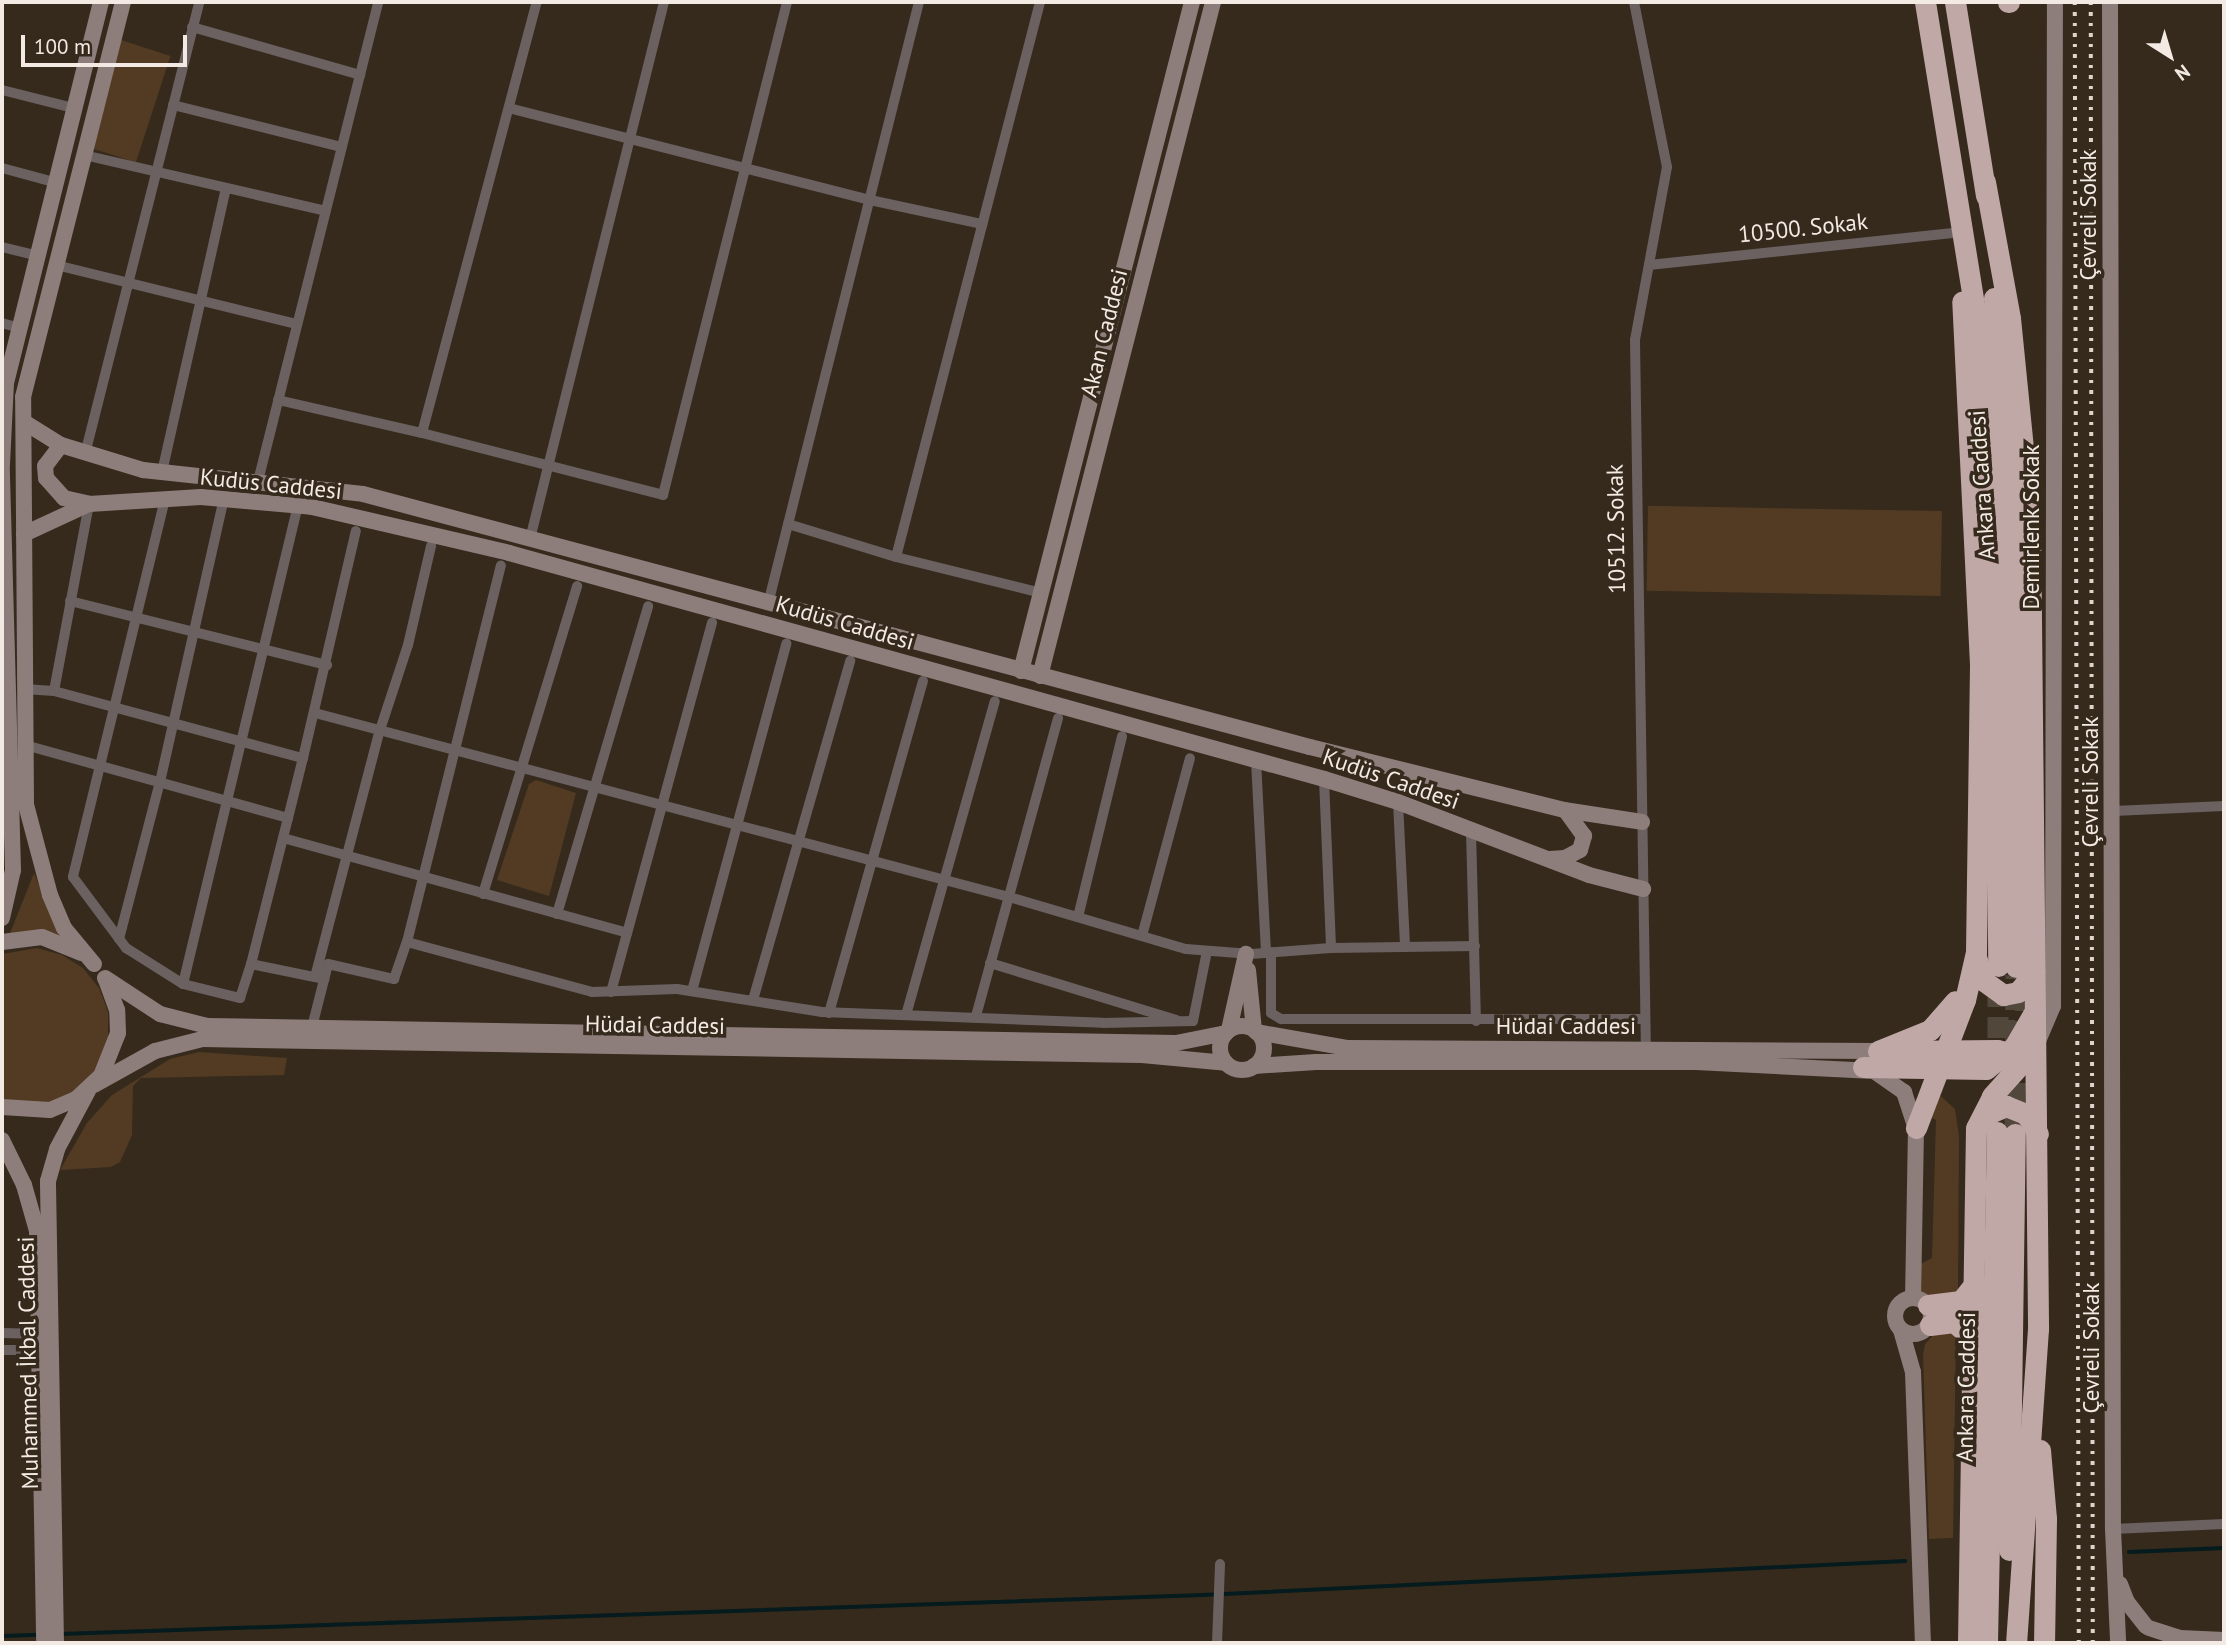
<!DOCTYPE html>
<meta charset="utf-8">
<style>
body{margin:0}
#map{position:relative;width:2226px;height:1645px;overflow:hidden;background:#362a1d;font-family:"PT Sans",sans-serif}
div>[style]{position:absolute}
[style*='--x']{left:calc(var(--x)*1px);top:calc(var(--y)*1px);width:calc(var(--w)*1px);rotate:calc(var(--a)*1deg)}
.green>*{inset:0;background:#523b22;transform-origin:0 0}
.stream>*{height:3.5px;margin:-1.75px;padding:0 1.75px;transform-origin:1.75px;border-radius:1.75px;background:#051b1d}
.highway-tunnel>*{height:21px;margin-top:-10.5px;transform-origin:0;background:repeating-linear-gradient(90deg,#52473b 0 21px,transparent 0 31px)}
.street>*{height:10px;margin:-5px;padding:0 5px;transform-origin:5px;border-radius:5px;background:#6a6160}
.secondary>*{height:16px;margin:-8px;padding:0 8px;transform-origin:8px;border-radius:8px;background:#8d7e7c}
.secondary>.ring{margin:-8px;padding:0;box-sizing:content-box;background:none;border:16px solid #8d7e7c;border-radius:50%}
.highway>*{height:21px;margin:-10.5px;padding:0 10.5px;transform-origin:10.5px;border-radius:10.5px;background:#c0a8a6}
.rail>*{height:3.5px;margin-top:-1.75px;transform-origin:0;background:repeating-linear-gradient(90deg,#ddd5cc 0 3.5px,transparent 0 10.5px)}
span{translate:-50% -50%;white-space:nowrap;text-align:center;line-height:1.15;-webkit-text-stroke:7px #362a1d;paint-order:stroke}
.street-label{font-size:23px;color:#f3ebe3}
.frame{position:absolute;inset:0;border:4px solid #f3ebe3;pointer-events:none}
.north{position:absolute;left:2135px;top:21px;width:70px;height:70px;-webkit-text-stroke:5px #362a1d;paint-order:stroke;rotate:143deg;font-size:19px;font-weight:700;line-height:28px;text-align:center;color:#f3ebe3}
.north::after{content:'';display:block;margin:auto;width:24px;height:32px;background:#f3ebe3;clip-path:polygon(50% 0,100% 100%,50% 72%,0 100%)}
.scale{position:absolute;left:21px;top:35px;width:166px;height:32px;box-sizing:border-box;border:4px solid #f3ebe3;border-top:0;padding-left:9px;font-size:21px;line-height:24px;white-space:nowrap;color:#f3ebe3;-webkit-text-stroke:5px #362a1d;paint-order:stroke}
</style>
<div id="map">
<div class="green">
<i style="left:121px;top:40px;width:52px;height:112px;rotate:18deg"></i>
<i style="left:1942px;top:511px;width:85px;height:294px;rotate:91deg"></i>
<i style="clip-path:polygon(536px 780px,576px 793px,549px 896px,497px 880px,529px 784px)"></i>
<i style="clip-path:polygon(34px 873px,48px 909px,68px 941px,9px 936px)"></i>
<i style="clip-path:polygon(37px 948px,62px 955px,83px 968px,99px 988px,108px 1012px,108px 1038px,100px 1064px,84px 1085px,62px 1100px,35px 1107px,2px 1101px,2px 954px)"></i>
<i style="clip-path:polygon(199px 1052px,287px 1058px,284px 1075px,141px 1078px,133px 1086px,132px 1135px,120px 1162px,111px 1167px,60px 1170px,87px 1123px,112px 1095px,170px 1059px)"></i>
<i style="clip-path:polygon(1934px 1090px,1955px 1109px,1959px 1136px,1958px 1293px,1942px 1299px,1916px 1291px,1919px 1265px,1932px 1258px,1936px 1120px,1924px 1114px)"></i>
<i style="clip-path:polygon(1937px 1331px,1956px 1333px,1953px 1538px,1929px 1539px,1923px 1355px,1925px 1344px)"></i>
</div>
<div class="stream">
<i style="--x:2129;--y:1552;--w:95;--a:-2.4"></i>
<i style="--x:61;--y:1634;--w:1143;--a:-1.96"></i>
<i style="--x:1203;--y:1595;--w:703;--a:-2.77"></i>
<i style="--x:2;--y:1636;--w:37;--a:-2"></i>
</div>
<div class="highway-tunnel">
<i style="--x:1998;--y:1069;--w:94;--a:-90"></i>
<i style="--x:2015;--y:1134;--w:159;--a:-89.6"></i>
</div>
<div class="street">
<i style="--x:1634;--y:2;--w:168;--a:78.7"></i>
<i style="--x:1667;--y:167;--w:176;--a:100.5"></i>
<i style="--x:1635;--y:340;--w:716;--a:89.12"></i>
<i style="--x:192;--y:27;--w:175;--a:15.9"></i>
<i style="--x:2;--y:90;--w:73;--a:14.2"></i>
<i style="--x:173;--y:105;--w:174;--a:14"></i>
<i style="--x:509;--y:108;--w:373;--a:14.3"></i>
<i style="--x:870;--y:200;--w:115;--a:12.1"></i>
<i style="--x:84;--y:155;--w:248;--a:13"></i>
<i style="--x:2;--y:168;--w:54;--a:15.1"></i>
<i style="--x:2;--y:247;--w:34;--a:14"></i>
<i style="--x:56;--y:265;--w:248;--a:13.8"></i>
<i style="--x:1649;--y:265;--w:315;--a:-6"></i>
<i style="--x:2;--y:323;--w:18;--a:16"></i>
<i style="--x:278;--y:400;--w:148;--a:12.9"></i>
<i style="--x:422;--y:433;--w:446;--a:-75.1"></i>
<i style="--x:422;--y:433;--w:249;--a:14.4"></i>
<i style="--x:663;--y:495;--w:508;--a:-75.88"></i>
<i style="--x:85;--y:454;--w:466;--a:-75.8"></i>
<i style="--x:162;--y:472;--w:291;--a:-77.3"></i>
<i style="--x:258;--y:481;--w:494;--a:-75.9"></i>
<i style="--x:165;--y:499;--w:389;--a:103.7"></i>
<i style="--x:73;--y:877;--w:89;--a:53.3"></i>
<i style="--x:126;--y:948;--w:67;--a:32.3"></i>
<i style="--x:183;--y:984;--w:59;--a:13.8"></i>
<i style="--x:240;--y:998;--w:36;--a:-72"></i>
<i style="--x:251;--y:964;--w:75;--a:11.6"></i>
<i style="--x:788;--y:524;--w:113;--a:17"></i>
<i style="--x:896;--y:557;--w:149;--a:13.9"></i>
<i style="--x:530;--y:539;--w:553;--a:-75.99"></i>
<i style="--x:896;--y:557;--w:573;--a:-75.45"></i>
<i style="--x:70;--y:601;--w:265;--a:14"></i>
<i style="--x:768;--y:604;--w:621;--a:-75.92"></i>
<i style="--x:24;--y:689;--w:30;--a:4"></i>
<i style="--x:54;--y:691;--w:190;--a:-79.4"></i>
<i style="--x:54;--y:691;--w:258;--a:15.1"></i>
<i style="--x:303;--y:758;--w:233;--a:-76.9"></i>
<i style="--x:315;--y:713;--w:718;--a:14.85"></i>
<i style="--x:1009;--y:897;--w:184;--a:16.4"></i>
<i style="--x:1186;--y:949;--w:65;--a:4.4"></i>
<i style="--x:1251;--y:954;--w:80;--a:-4.3"></i>
<i style="--x:1331;--y:948;--w:144;--a:-0.8"></i>
<i style="--x:25;--y:745;--w:273;--a:15.5"></i>
<i style="--x:288;--y:818;--w:151;--a:104.2"></i>
<i style="--x:1256;--y:761;--w:192;--a:87"></i>
<i style="--x:1324;--y:779;--w:169;--a:87.6"></i>
<i style="--x:1398;--y:802;--w:145;--a:87.2"></i>
<i style="--x:2114;--y:811;--w:110;--a:-2.6"></i>
<i style="--x:288;--y:818;--w:62;--a:-76"></i>
<i style="--x:1471;--y:831;--w:190;--a:88.5"></i>
<i style="--x:283;--y:838;--w:357;--a:15.4"></i>
<i style="--x:483;--y:894;--w:322;--a:-73"></i>
<i style="--x:557;--y:914;--w:321;--a:-73.5"></i>
<i style="--x:1078;--y:917;--w:186;--a:-76.3"></i>
<i style="--x:1142;--y:936;--w:184;--a:-74.9"></i>
<i style="--x:119;--y:939;--w:162;--a:-75.4"></i>
<i style="--x:160;--y:782;--w:290;--a:-77.3"></i>
<i style="--x:407;--y:942;--w:388;--a:-76"></i>
<i style="--x:1271;--y:952;--w:61;--a:90"></i>
<i style="--x:1271;--y:1013;--w:12;--a:31"></i>
<i style="--x:1281;--y:1019;--w:364;--a:0"></i>
<i style="--x:990;--y:963;--w:195;--a:17"></i>
<i style="--x:315;--y:977;--w:255;--a:-75.3"></i>
<i style="--x:380;--y:730;--w:89;--a:-71.8"></i>
<i style="--x:408;--y:645;--w:102;--a:-76.9"></i>
<i style="--x:183;--y:984;--w:492;--a:-76.5"></i>
<i style="--x:692;--y:991;--w:360;--a:-74.8"></i>
<i style="--x:611;--y:992;--w:383;--a:-74.7"></i>
<i style="--x:753;--y:1000;--w:353;--a:-74"></i>
<i style="--x:829;--y:1013;--w:345;--a:-74.2"></i>
<i style="--x:906;--y:1015;--w:326;--a:-74.2"></i>
<i style="--x:976;--y:1016;--w:309;--a:-74.6"></i>
<i style="--x:312;--y:1027;--w:65;--a:-75.7"></i>
<i style="--x:328;--y:964;--w:68;--a:12.8"></i>
<i style="--x:394;--y:979;--w:39;--a:-71"></i>
<i style="--x:407;--y:942;--w:192;--a:15.1"></i>
<i style="--x:592;--y:992;--w:85;--a:-2"></i>
<i style="--x:677;--y:989;--w:147;--a:9"></i>
<i style="--x:822;--y:1012;--w:281;--a:2.2"></i>
<i style="--x:1103;--y:1023;--w:90;--a:-1.3"></i>
<i style="--x:1193;--y:1021;--w:71;--a:-78.7"></i>
<i style="--x:2;--y:1333;--w:42;--a:1.4"></i>
<i style="--x:2;--y:1350;--w:42;--a:0"></i>
<i style="--x:2113;--y:1529;--w:111;--a:-2.6"></i>
<i style="--x:1217;--y:1643;--w:79;--a:-87.8"></i>
</div>
<div class="secondary">
<i style="--x:2110;--y:2;--w:1527;--a:89.89"></i>
<i style="--x:2113;--y:1529;--w:112;--a:87.4"></i>
<i style="--x:24;--y:422;--w:44;--a:31.9"></i>
<i style="--x:61;--y:445;--w:86;--a:17"></i>
<i style="--x:143;--y:470;--w:221;--a:6.2"></i>
<i style="--x:363;--y:494;--w:980;--a:14.96"></i>
<i style="--x:1310;--y:747;--w:262;--a:13.9"></i>
<i style="--x:1564;--y:810;--w:79;--a:8.7"></i>
<i style="--x:61;--y:445;--w:26;--a:127"></i>
<i style="--x:45;--y:466;--w:12;--a:85"></i>
<i style="--x:46;--y:478;--w:27;--a:48"></i>
<i style="--x:64;--y:498;--w:26;--a:13"></i>
<i style="--x:24;--y:534;--w:72;--a:-24.8"></i>
<i style="--x:89;--y:504;--w:112;--a:-3.6"></i>
<i style="--x:201;--y:497;--w:111;--a:5.1"></i>
<i style="--x:312;--y:507;--w:202;--a:13.1"></i>
<i style="--x:509;--y:553;--w:846;--a:15.5"></i>
<i style="--x:1324;--y:779;--w:77;--a:17.3"></i>
<i style="--x:1398;--y:802;--w:204;--a:20.9"></i>
<i style="--x:1589;--y:875;--w:56;--a:14.5"></i>
<i style="--x:1021;--y:671;--w:691;--a:-75.66"></i>
<i style="--x:1040;--y:676;--w:696;--a:-75.6"></i>
<i style="--x:1550;--y:859;--w:15;--a:-4"></i>
<i style="--x:1565;--y:858;--w:17;--a:-28"></i>
<i style="--x:1580;--y:850;--w:15;--a:-74"></i>
<i style="--x:1584;--y:836;--w:31;--a:-126"></i>
<i style="--x:2;--y:918;--w:49;--a:-77.1"></i>
<i style="--x:13;--y:870;--w:406;--a:-91.6"></i>
<i style="--x:2;--y:464;--w:81;--a:-87.2"></i>
<i style="--x:6;--y:383;--w:393;--a:-76"></i>
<i style="--x:2;--y:942;--w:40;--a:-7.1"></i>
<i style="--x:42;--y:937;--w:42;--a:22.3"></i>
<i style="--x:94;--y:964;--w:47;--a:-129.8"></i>
<i style="--x:64;--y:928;--w:36;--a:-113"></i>
<i style="--x:50;--y:895;--w:93;--a:-104.9"></i>
<i style="--x:26;--y:805;--w:408;--a:-90.4"></i>
<i style="--x:23;--y:397;--w:407;--a:-75.8"></i>
<i style="--x:1248;--y:970;--w:60;--a:84.3"></i>
<i style="--x:105;--y:978;--w:66;--a:33.2"></i>
<i style="--x:160;--y:1014;--w:49;--a:14.3"></i>
<i style="--x:207;--y:1026;--w:969;--a:1.01"></i>
<i style="--x:1176;--y:1043;--w:51;--a:-11.3"></i>
<i class="ring" style="left:1220px;top:1026px;width:28px;height:28px"></i>
<i style="--x:1229;--y:1030;--w:78;--a:-77.4"></i>
<i style="--x:1256;--y:1032;--w:92;--a:10"></i>
<i style="--x:1347;--y:1048;--w:531;--a:0.32"></i>
<i style="--x:2035;--y:1048;--w:46;--a:-66.8"></i>
<i style="--x:2053;--y:1006;--w:1004;--a:-89.89"></i>
<i style="--x:1254;--y:1066;--w:62;--a:-3.7"></i>
<i style="--x:1316;--y:1062;--w:380;--a:0"></i>
<i style="--x:1696;--y:1062;--w:178;--a:2.9"></i>
<i style="--x:1874;--y:1071;--w:37;--a:35"></i>
<i style="--x:1904;--y:1092;--w:38;--a:72"></i>
<i style="--x:1916;--y:1128;--w:170;--a:91"></i>
<i style="--x:94;--y:1085;--w:70;--a:-29.1"></i>
<i style="--x:155;--y:1051;--w:49;--a:-14.3"></i>
<i style="--x:202;--y:1039;--w:940;--a:0.98"></i>
<i style="--x:1142;--y:1055;--w:84;--a:5.4"></i>
<i style="--x:2;--y:1107;--w:48;--a:3.6"></i>
<i style="--x:50;--y:1110;--w:28;--a:-23"></i>
<i style="--x:76;--y:1099;--w:34;--a:-43"></i>
<i style="--x:101;--y:1076;--w:46;--a:-68.4"></i>
<i style="--x:118;--y:1033;--w:23;--a:-92"></i>
<i style="--x:117;--y:1010;--w:33;--a:-110"></i>
<i style="--x:2;--y:1140;--w:50;--a:63.9"></i>
<i style="--x:24;--y:1185;--w:48;--a:74.2"></i>
<i style="--x:37;--y:1231;--w:412;--a:89"></i>
<i class="ring" style="left:1895px;top:1298px;width:20px;height:20px"></i>
<i style="--x:1901;--y:1330;--w:44;--a:74.1"></i>
<i style="--x:1913;--y:1372;--w:271;--a:87.9"></i>
<i style="--x:2120;--y:1584;--w:19;--a:69"></i>
<i style="--x:2127;--y:1602;--w:31;--a:52"></i>
<i style="--x:2149;--y:1628;--w:33;--a:18"></i>
<i style="--x:2180;--y:1638;--w:44;--a:2.6"></i>
<i style="--x:56;--y:1643;--w:462;--a:-91"></i>
<i style="--x:48;--y:1181;--w:33;--a:-74"></i>
<i style="--x:57;--y:1149;--w:66;--a:-61.9"></i>
</div>
<div class="highway">
<i style="--x:1925;--y:2;--w:336;--a:80.8"></i>
<i style="--x:1979;--y:334;--w:257;--a:86.4"></i>
<i style="--x:1995;--y:591;--w:375;--a:89.5"></i>
<i style="--x:1955;--y:2;--w:196;--a:80.9"></i>
<i style="--x:2008;--y:2;--w:1;--a:0"></i>
<i style="--x:1985;--y:182;--w:138;--a:79.6"></i>
<i style="--x:2010;--y:318;--w:201;--a:84.3"></i>
<i style="--x:2030;--y:518;--w:811;--a:89.43"></i>
<i style="--x:2038;--y:1329;--w:315;--a:94"></i>
<i style="--x:1994;--y:298;--w:262;--a:85.8"></i>
<i style="--x:2013;--y:559;--w:408;--a:89.6"></i>
<i style="--x:1976;--y:957;--w:25;--a:72"></i>
<i style="--x:1984;--y:981;--w:24;--a:36"></i>
<i style="--x:2003;--y:995;--w:15;--a:-11"></i>
<i style="--x:2018;--y:992;--w:26;--a:-51"></i>
<i style="--x:1878;--y:1051;--w:56;--a:-22"></i>
<i style="--x:1930;--y:1030;--w:38;--a:-49"></i>
<i style="--x:1894;--y:1051;--w:103;--a:-0.6"></i>
<i style="--x:1997;--y:1050;--w:18;--a:13"></i>
<i style="--x:1863;--y:1067;--w:123;--a:0.9"></i>
<i style="--x:1986;--y:1069;--w:36;--a:-38"></i>
<i style="--x:2014;--y:1047;--w:38;--a:-60"></i>
<i style="--x:1980;--y:1125;--w:14;--a:-54"></i>
<i style="--x:1988;--y:1114;--w:20;--a:-24"></i>
<i style="--x:2006;--y:1106;--w:22;--a:22"></i>
<i style="--x:2026;--y:1114;--w:23;--a:59"></i>
<i style="--x:1916;--y:1128;--w:137;--a:-69.1"></i>
<i style="--x:1965;--y:1000;--w:49;--a:-77.1"></i>
<i style="--x:1976;--y:952;--w:288;--a:-89.2"></i>
<i style="--x:1980;--y:664;--w:363;--a:-92.8"></i>
<i style="--x:1928;--y:1305;--w:33;--a:-7"></i>
<i style="--x:1961;--y:1301;--w:23;--a:-52"></i>
<i style="--x:1930;--y:1325;--w:24;--a:-7"></i>
<i style="--x:1954;--y:1322;--w:27;--a:42"></i>
<i style="--x:2040;--y:1450;--w:69;--a:85"></i>
<i style="--x:2046;--y:1519;--w:124;--a:90.9"></i>
<i style="--x:2009;--y:1550;--w:416;--a:-89.2"></i>
<i style="--x:1968;--y:1643;--w:515;--a:-89.11"></i>
<i style="--x:1976;--y:1128;--w:36;--a:-63"></i>
<i style="--x:1992;--y:1096;--w:64;--a:-48.1"></i>
<i style="--x:1987;--y:1643;--w:511;--a:-88.88"></i>
</div>
<div class="rail">
<i style="--x:2075;--y:2;--w:1641;--a:89.86"></i>
<i style="--x:2091;--y:2;--w:1641;--a:89.93"></i>
</div>
<div class="street-label">
<span style="left:2088px;top:215px;rotate:-90deg">Çevreli Sokak</span>
<span style="left:1803px;top:228px;rotate:-6deg">10500. Sokak</span>
<span style="left:1104px;top:333px;rotate:-76deg">Akan Caddesi</span>
<span style="left:271px;top:484px;rotate:6deg">Kudüs Caddesi</span>
<span style="left:1982px;top:485px;rotate:-94deg">Ankara Caddesi</span>
<span style="left:2031px;top:527px;rotate:-90deg">Demirlenk Sokak</span>
<span style="left:1616px;top:529px;rotate:-91deg">10512. Sokak</span>
<span style="left:845px;top:623px;rotate:16deg">Kudüs Caddesi</span>
<span style="left:1391px;top:779px;rotate:19deg">Kudüs Caddesi</span>
<span style="left:2090px;top:782px;rotate:-90deg">Çevreli Sokak</span>
<span style="left:655px;top:1025px;rotate:1deg">Hüdai Caddesi</span>
<span style="left:1566px;top:1026px">Hüdai Caddesi</span>
<span style="left:2091px;top:1348px;rotate:-90deg">Çevreli Sokak</span>
<span style="left:28px;top:1363px;rotate:-91deg">Muhammed İkbal Caddesi</span>
<span style="left:1966px;top:1387px;rotate:-89deg">Ankara Caddesi</span>
</div>
<div class="frame"></div>
<div class="north">N</div>
<div class="scale">100 m</div>
</div>
